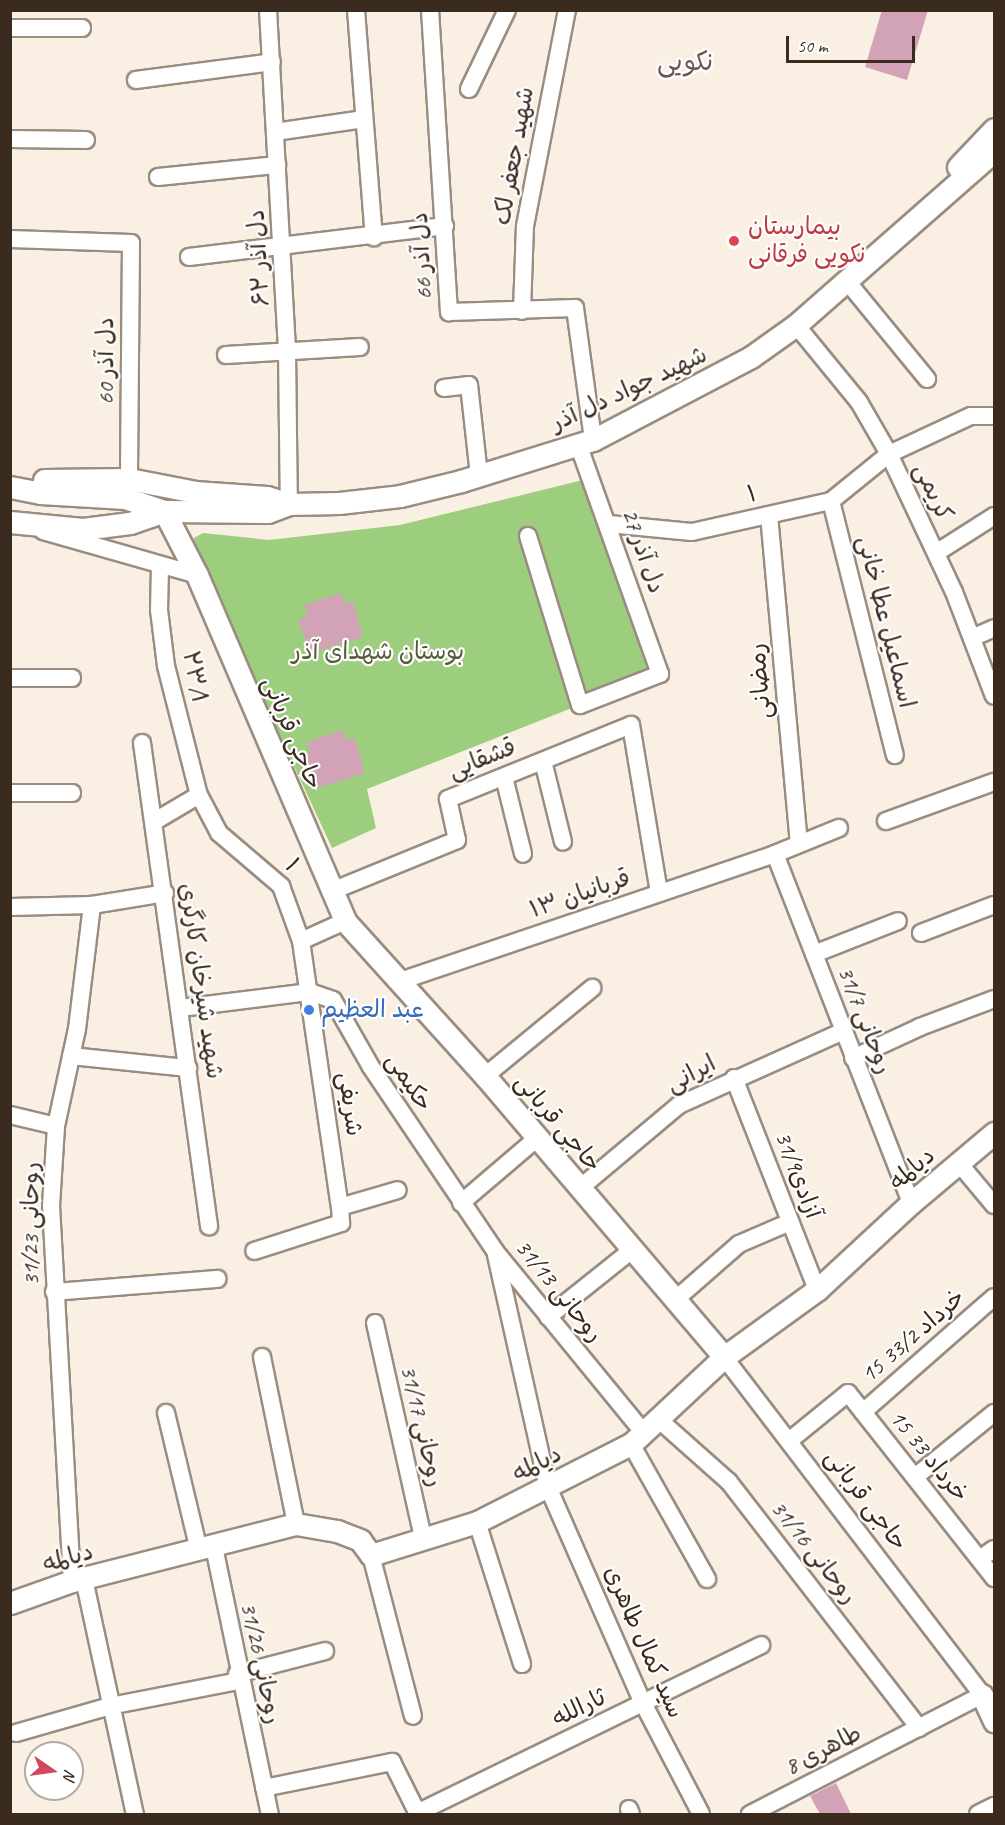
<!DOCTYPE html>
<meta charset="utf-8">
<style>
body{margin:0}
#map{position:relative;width:1005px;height:1825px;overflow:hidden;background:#f9efe2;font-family:Caveat,"Playpen Sans Arabic",sans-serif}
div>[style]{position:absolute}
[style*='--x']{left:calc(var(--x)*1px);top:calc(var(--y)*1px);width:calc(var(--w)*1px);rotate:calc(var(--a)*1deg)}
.green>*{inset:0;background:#9dce7d}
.building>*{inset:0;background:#d2a3b7}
.roads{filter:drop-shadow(2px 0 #9a8c80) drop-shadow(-2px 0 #9a8c80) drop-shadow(0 2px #9a8c80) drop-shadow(0 -2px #9a8c80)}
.minor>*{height:16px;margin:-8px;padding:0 8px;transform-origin:8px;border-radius:8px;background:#fff}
.major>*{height:21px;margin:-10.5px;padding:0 10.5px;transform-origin:10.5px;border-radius:10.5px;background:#fff}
.dots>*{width:16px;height:16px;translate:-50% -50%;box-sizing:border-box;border:3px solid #fff;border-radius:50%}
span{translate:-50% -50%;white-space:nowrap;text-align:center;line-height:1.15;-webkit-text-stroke:4.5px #fff;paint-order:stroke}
.street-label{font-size:24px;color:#3b2a1e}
.health-label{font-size:24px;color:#be3a42}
.left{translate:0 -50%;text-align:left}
.park-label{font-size:24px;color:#585b3a}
.shop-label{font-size:24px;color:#366cbe}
.neighbourhood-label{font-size:26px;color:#705454}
.frame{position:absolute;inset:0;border:12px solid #3b2a1e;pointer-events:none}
.north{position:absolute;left:24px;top:1741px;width:60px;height:60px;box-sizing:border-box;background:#fff;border:2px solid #b1aaa5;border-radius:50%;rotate:103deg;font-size:16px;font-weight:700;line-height:24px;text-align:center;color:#3b2a1e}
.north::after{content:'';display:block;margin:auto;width:21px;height:27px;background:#d1495b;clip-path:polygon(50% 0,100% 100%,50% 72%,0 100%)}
.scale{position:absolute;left:786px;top:36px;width:129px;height:27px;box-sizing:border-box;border:3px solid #3b2a1e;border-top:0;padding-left:8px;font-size:18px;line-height:21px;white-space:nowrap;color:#3b2a1e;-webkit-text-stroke:4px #fff;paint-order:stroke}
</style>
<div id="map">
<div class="green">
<i style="clip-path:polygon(595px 477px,653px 676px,367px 789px,376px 828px,332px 848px,192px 546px,194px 538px,203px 533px,269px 540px,400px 525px)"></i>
</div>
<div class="building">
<i style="clip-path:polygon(882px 10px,928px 10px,907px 80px,865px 67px)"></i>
<i style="clip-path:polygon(341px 593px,344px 603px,353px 602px,363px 637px,311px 653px,298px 621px,308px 615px,304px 605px)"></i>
<i style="clip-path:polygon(343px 730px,346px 740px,355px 738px,365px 773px,314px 789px,300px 757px,310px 752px,307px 742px)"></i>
<i style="clip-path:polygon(836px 1783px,851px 1814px,820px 1814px,810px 1796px)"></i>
</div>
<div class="roads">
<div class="minor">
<i style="--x:268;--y:10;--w:342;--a:86.8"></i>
<i style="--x:287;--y:351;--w:153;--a:89.3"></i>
<i style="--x:356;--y:10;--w:228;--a:85.5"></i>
<i style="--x:430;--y:10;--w:303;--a:86.4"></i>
<i style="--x:449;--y:312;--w:126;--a:-1.8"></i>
<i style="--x:575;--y:308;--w:133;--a:82.2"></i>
<i style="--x:10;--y:28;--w:72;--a:0"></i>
<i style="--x:136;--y:80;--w:137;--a:-7.5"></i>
<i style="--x:469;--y:89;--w:88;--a:-64.3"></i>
<i style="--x:275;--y:132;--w:90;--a:-8.3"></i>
<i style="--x:10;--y:139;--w:76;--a:0.8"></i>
<i style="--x:158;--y:177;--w:120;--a:-5.8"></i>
<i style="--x:10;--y:239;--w:121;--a:1.9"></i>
<i style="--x:131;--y:243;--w:236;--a:90.5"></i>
<i style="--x:189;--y:257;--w:258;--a:-6.9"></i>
<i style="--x:846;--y:280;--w:128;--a:50.7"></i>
<i style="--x:522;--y:311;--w:85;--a:-88"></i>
<i style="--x:525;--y:226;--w:220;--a:-79"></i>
<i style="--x:796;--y:325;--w:99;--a:50.7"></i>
<i style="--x:859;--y:402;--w:60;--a:60"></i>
<i style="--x:889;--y:454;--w:153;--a:64.8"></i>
<i style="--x:954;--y:592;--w:111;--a:69"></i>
<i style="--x:226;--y:355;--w:134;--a:-3.4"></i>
<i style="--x:444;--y:388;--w:25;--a:-7"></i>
<i style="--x:469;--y:385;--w:92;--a:83.7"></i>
<i style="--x:831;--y:501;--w:262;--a:75.9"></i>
<i style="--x:769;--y:515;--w:328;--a:84.8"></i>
<i style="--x:609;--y:524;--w:83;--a:5.5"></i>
<i style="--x:692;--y:532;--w:142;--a:-12.6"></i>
<i style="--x:831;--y:501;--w:75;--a:-39"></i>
<i style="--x:889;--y:454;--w:90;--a:-24.9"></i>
<i style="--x:971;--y:416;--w:23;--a:0"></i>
<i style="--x:43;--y:531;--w:160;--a:15.9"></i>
<i style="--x:528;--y:536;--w:177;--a:72.9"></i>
<i style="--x:580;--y:705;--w:86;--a:-21.2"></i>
<i style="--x:660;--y:674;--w:244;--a:-109.6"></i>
<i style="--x:936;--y:553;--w:69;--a:-32.5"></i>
<i style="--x:160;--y:566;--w:44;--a:91.3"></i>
<i style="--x:159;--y:610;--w:56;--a:82.9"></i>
<i style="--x:166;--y:666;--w:133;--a:75.7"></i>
<i style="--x:199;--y:795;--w:43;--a:62.2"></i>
<i style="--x:219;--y:833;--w:82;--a:40.5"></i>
<i style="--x:281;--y:886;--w:59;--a:70"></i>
<i style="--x:301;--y:941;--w:269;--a:81.7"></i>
<i style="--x:340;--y:1207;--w:16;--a:86"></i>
<i style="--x:341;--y:1223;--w:91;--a:162.2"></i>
<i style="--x:972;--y:638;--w:24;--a:-24"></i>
<i style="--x:10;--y:678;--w:62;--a:0"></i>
<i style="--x:142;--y:743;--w:488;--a:82.1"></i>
<i style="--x:543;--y:761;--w:83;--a:76.1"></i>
<i style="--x:504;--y:777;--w:79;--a:76.1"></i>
<i style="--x:10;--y:793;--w:62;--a:0"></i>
<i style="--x:155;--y:821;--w:51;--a:-30.6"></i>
<i style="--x:886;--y:821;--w:115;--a:-19.9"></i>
<i style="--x:775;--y:854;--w:375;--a:68.7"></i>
<i style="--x:332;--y:891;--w:135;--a:-22.2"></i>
<i style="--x:457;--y:840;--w:42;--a:-102.4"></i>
<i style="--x:448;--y:799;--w:197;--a:-22"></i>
<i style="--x:631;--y:725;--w:170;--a:80.5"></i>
<i style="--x:10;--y:907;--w:82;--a:-1.4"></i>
<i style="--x:92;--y:905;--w:74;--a:-9.3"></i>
<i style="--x:921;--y:933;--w:78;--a:-21"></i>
<i style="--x:301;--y:941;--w:48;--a:-24.4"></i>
<i style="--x:814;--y:954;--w:90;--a:-21.4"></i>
<i style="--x:400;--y:981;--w:396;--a:-18.7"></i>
<i style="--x:775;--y:854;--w:69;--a:-22.1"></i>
<i style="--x:181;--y:1008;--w:130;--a:-7.1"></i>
<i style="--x:310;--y:992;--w:24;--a:19"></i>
<i style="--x:333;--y:1000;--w:77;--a:60.4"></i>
<i style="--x:371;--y:1067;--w:222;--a:56"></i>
<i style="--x:495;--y:1251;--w:234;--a:50.7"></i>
<i style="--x:71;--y:1056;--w:118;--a:5.9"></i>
<i style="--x:853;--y:1058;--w:74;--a:-24.8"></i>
<i style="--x:920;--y:1027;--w:79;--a:-20.7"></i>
<i style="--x:485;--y:1076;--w:139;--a:-39.4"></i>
<i style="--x:734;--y:1078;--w:228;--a:68.6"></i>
<i style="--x:10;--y:1115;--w:47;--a:13.4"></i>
<i style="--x:958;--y:1162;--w:56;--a:50.1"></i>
<i style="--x:580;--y:1188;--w:129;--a:-40"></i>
<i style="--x:679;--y:1105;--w:181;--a:-24.2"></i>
<i style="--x:461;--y:1203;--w:100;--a:-40.5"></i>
<i style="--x:340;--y:1207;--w:60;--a:-16.3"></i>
<i style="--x:496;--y:1255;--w:238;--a:77.4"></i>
<i style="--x:548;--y:1487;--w:236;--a:66.3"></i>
<i style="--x:643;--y:1703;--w:125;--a:62.4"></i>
<i style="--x:54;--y:1292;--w:164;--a:-4.6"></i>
<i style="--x:675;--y:1300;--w:85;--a:-41.2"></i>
<i style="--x:739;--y:1244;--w:56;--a:-23.3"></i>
<i style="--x:548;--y:1317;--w:107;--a:-38.6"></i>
<i style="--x:375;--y:1323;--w:220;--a:77.4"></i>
<i style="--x:262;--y:1357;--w:170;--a:78.5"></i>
<i style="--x:724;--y:1357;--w:425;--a:52.6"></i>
<i style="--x:982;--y:1695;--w:261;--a:152.8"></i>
<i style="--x:863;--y:1412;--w:174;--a:-41.3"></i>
<i style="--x:166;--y:1413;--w:141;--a:76.5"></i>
<i style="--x:657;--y:1418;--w:96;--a:41.6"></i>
<i style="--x:729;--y:1482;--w:311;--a:52.3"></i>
<i style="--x:789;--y:1441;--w:76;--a:-39.1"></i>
<i style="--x:848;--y:1393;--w:236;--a:51.7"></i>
<i style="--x:631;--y:1444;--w:155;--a:60.6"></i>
<i style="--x:915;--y:1477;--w:102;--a:-39"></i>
<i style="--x:477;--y:1522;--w:149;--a:72.4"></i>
<i style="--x:214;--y:1547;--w:273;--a:78.2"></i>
<i style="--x:371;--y:1555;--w:166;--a:75.4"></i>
<i style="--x:980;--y:1559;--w:17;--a:-36"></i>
<i style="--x:84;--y:1579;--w:240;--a:77.8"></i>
<i style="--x:72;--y:1581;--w:376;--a:-93.2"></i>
<i style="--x:51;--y:1206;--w:80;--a:-86.4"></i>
<i style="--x:56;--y:1126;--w:99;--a:-77.8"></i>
<i style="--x:77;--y:1029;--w:125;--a:-83.1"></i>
<i style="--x:237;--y:1674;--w:91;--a:-14.6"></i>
<i style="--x:16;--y:1733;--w:98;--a:-16"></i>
<i style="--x:110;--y:1706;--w:131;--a:-11"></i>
<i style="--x:264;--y:1788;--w:131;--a:-11.5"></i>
<i style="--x:392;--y:1762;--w:58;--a:63.4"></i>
<i style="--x:629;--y:1809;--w:5;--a:68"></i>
<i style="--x:417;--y:1813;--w:383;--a:-26"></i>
<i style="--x:978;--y:1814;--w:18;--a:-27"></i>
</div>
<div class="major">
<i style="--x:958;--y:167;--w:52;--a:-46.5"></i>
<i style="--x:44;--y:480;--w:85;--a:-0.7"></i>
<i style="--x:129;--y:479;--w:67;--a:11.1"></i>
<i style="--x:195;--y:492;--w:72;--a:4"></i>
<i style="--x:267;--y:497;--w:23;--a:18"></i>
<i style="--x:289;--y:504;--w:50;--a:-1.1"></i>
<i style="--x:339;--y:503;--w:61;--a:-6.5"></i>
<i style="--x:400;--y:496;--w:63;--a:-13.8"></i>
<i style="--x:461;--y:481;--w:138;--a:-17.3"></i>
<i style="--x:593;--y:440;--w:178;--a:-27.7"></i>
<i style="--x:751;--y:357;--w:55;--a:-35.4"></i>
<i style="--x:796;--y:325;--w:264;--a:-41.3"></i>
<i style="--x:10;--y:487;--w:31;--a:11"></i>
<i style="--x:40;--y:493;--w:85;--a:3.4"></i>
<i style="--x:125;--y:498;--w:41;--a:18.4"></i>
<i style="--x:164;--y:511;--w:72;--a:62.7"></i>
<i style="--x:197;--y:575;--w:376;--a:66.8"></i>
<i style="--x:345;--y:921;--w:209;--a:47.9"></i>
<i style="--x:485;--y:1076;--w:369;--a:49.6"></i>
<i style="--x:10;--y:522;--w:73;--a:5.5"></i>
<i style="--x:83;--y:529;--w:47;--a:-7.3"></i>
<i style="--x:130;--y:523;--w:36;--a:-19"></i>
<i style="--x:164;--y:511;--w:104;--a:0.6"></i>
<i style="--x:268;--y:512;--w:22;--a:-21"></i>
<i style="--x:10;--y:1603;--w:66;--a:-19.5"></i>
<i style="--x:72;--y:1581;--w:231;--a:-14.3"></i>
<i style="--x:296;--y:1524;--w:42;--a:9.7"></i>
<i style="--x:337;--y:1531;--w:25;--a:21"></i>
<i style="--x:360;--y:1540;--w:19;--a:54"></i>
<i style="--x:371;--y:1555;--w:111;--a:-17.3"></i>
<i style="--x:477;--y:1522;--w:173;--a:-26.9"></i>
<i style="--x:631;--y:1444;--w:127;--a:-43.1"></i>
<i style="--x:724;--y:1357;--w:115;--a:-35.8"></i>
<i style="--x:817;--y:1290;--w:128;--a:-42.8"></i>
<i style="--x:911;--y:1203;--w:109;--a:-40.1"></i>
<i style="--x:982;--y:1695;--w:29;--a:65"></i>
</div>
</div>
<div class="dots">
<i style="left:734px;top:241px;background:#e0444e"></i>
<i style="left:309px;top:1010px;background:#3f7fe0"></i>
</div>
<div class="street-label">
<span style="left:514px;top:156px;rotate:-80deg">شهید جعفر لک</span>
<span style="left:422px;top:256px;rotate:-93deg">دل آذر 66</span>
<span style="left:259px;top:258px;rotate:-93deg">دل آذر ۶۲</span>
<span style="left:106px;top:361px;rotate:-90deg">دل آذر 60</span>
<span style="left:629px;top:389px;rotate:-25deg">شهید جواد دل آذر</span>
<span style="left:933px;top:492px;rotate:65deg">کریمی</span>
<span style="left:752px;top:494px;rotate:-13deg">۱</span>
<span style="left:643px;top:551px;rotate:71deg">دل آذر 27</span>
<span style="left:886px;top:622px;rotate:76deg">اسماعیل عطا خانی</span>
<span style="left:195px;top:677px;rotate:79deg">۲۳/۱</span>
<span style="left:760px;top:681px;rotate:-95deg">رمضانی</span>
<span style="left:292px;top:733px;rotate:67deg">حاجی قربانی</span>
<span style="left:482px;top:759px;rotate:-22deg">قشقایی</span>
<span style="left:292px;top:865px;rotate:52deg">۱</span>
<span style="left:580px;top:894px;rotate:-19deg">۱۳ قربانیان</span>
<span style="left:201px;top:981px;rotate:82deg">شهید شیرخان کارگری</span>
<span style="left:865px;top:1020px;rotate:69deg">روحانی 31/7</span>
<span style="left:691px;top:1074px;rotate:-28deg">ایرانی</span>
<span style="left:409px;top:1082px;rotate:57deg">حکیمی</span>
<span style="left:350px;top:1104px;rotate:82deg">شریفی</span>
<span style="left:558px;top:1123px;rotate:50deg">حاجی قربانی</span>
<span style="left:912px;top:1169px;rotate:-41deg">دیالمه</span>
<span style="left:798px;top:1175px;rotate:69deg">آزادی31/9</span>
<span style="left:31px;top:1224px;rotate:-90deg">روحانی 31/23</span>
<span style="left:559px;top:1291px;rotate:51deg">روحانی 31/13</span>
<span style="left:913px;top:1336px;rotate:-41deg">15 خرداد 33/2</span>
<span style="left:422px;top:1426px;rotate:77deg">روحانی 31/17</span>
<span style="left:929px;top:1456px;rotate:51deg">15 خرداد 33</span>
<span style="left:537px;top:1464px;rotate:-27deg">دیالمه</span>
<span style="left:866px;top:1500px;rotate:53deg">حاجی قربانی</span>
<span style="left:814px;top:1552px;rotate:52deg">روحانی 31/16</span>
<span style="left:68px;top:1558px;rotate:-16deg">دیالمه</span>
<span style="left:644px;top:1642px;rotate:66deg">سید کمال طاهری</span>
<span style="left:261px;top:1663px;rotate:78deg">روحانی 31/26</span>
<span style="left:579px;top:1708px;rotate:-26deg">ثارالله</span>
<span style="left:823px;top:1750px;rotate:-27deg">طاهری 8</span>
</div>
<div class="health-label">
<span class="left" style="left:748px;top:241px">بیمارستان<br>نکویی فرقانی</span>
</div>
<div class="park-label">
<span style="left:378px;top:652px">بوستان شهدای آذر</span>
</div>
<div class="shop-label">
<span class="left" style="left:321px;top:1010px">عبد العظيم</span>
</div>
<div class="neighbourhood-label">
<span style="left:685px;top:62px">نکویی</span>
</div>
<div class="frame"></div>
<div class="north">N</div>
<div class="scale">50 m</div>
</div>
